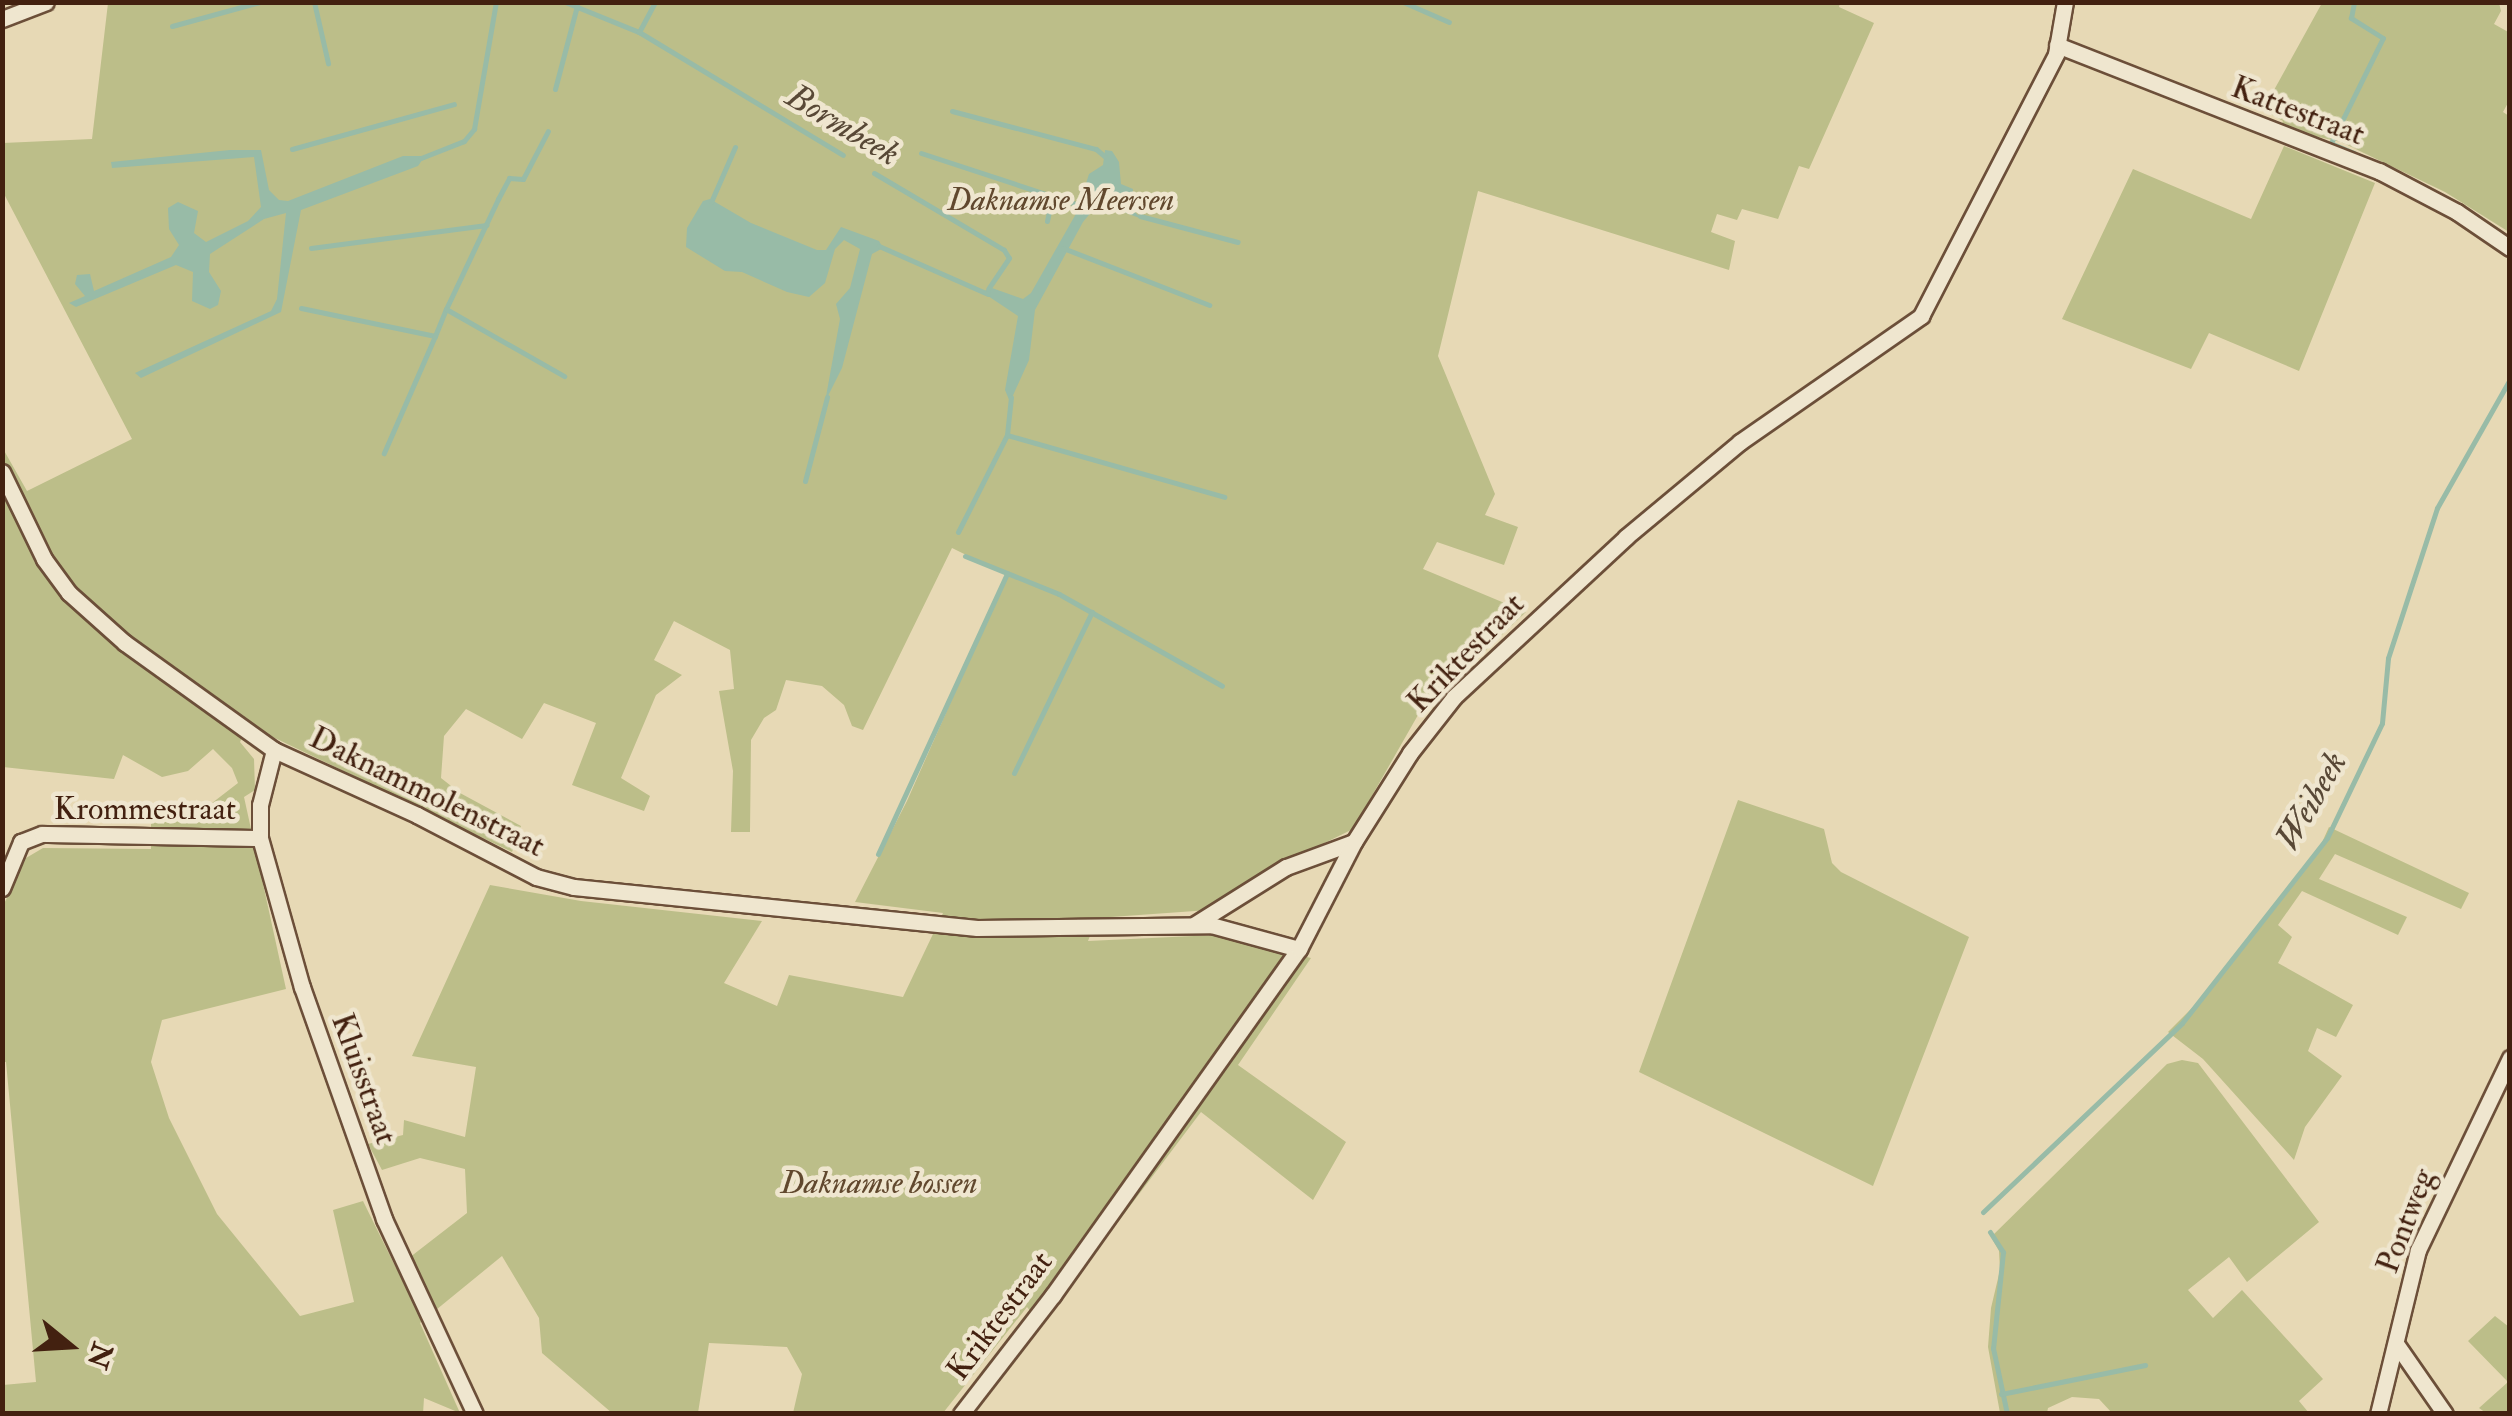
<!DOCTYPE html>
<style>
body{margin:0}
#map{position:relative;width:2512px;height:1416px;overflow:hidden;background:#e7d9b5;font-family:"IM FELL Double Pica",serif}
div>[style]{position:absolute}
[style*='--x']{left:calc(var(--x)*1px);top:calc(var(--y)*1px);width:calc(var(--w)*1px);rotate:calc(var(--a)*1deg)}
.green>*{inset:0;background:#bcbe89}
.water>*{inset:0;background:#98bba7}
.stream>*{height:5px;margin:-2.5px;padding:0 2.5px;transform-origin:2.5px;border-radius:2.5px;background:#98bba7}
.roads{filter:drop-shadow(2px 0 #6c4f39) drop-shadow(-2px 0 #6c4f39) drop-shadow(0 2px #6c4f39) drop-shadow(0 -2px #6c4f39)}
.minor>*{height:15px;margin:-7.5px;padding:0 7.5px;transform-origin:7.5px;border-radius:7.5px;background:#efe6cf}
span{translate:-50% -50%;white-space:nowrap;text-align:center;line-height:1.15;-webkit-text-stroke:9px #efe6cf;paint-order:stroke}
.street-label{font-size:32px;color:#432110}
.park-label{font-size:32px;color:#61482e;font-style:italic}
.water-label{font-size:35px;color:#584836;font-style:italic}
.frame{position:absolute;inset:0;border:5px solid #432110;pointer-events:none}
.north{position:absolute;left:20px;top:1296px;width:100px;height:100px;-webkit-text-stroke:8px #efe6cf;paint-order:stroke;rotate:108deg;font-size:28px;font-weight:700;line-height:40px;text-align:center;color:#432110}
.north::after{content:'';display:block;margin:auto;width:35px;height:45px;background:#432110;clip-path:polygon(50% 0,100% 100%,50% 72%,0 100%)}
</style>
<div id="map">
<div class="green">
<i style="clip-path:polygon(evenodd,1840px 2px,1839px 7px,1874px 23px,1809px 169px,1799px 166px,1778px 219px,1742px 209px,1737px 220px,1717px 214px,1711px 232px,1735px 241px,1729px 270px,1478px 191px,1438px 356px,1495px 494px,1485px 515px,1518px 527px,1504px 565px,1437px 542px,1423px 569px,1526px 612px,1418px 715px,1353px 829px,1286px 862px,1209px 910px,1097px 918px,1088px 941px,1215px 935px,1311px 958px,1238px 1065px,1346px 1142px,1313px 1200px,1201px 1112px,1041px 1324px,1027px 1307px,943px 1413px,793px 1413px,802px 1374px,787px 1347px,709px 1343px,698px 1413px,612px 1413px,542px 1353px,539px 1318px,502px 1256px,420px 1323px,460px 1413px,424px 1398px,423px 1414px,3px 1413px,3px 1385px,36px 1382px,6px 1062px,3px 1062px,3px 906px,26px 858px,43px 848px,151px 849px,151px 820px,190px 820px,238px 783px,232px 768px,213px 749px,188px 771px,162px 777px,123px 755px,114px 779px,3px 767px,2px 447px,27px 491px,132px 439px,3px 192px,3px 143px,92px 139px,108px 3px,1840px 2px,952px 548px,1007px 575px,907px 801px,855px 902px,943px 913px,903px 997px,789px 975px,777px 1006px,724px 983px,762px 921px,581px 901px,490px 885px,412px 1056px,476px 1067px,465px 1137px,404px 1120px,403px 1135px,368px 1144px,382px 1170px,420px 1158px,465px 1169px,467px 1213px,396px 1268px,363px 1201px,333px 1210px,354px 1302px,300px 1316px,217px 1214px,169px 1118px,151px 1062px,162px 1020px,286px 989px,244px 797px,255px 790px,254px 759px,240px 742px,248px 725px,512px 852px,521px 826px,460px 793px,441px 778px,444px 736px,466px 709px,522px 739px,544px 703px,596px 723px,572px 785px,644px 811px,650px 796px,621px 778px,656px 695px,682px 675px,654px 660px,674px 621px,730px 650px,734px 689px,719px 691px,733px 771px,731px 832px,750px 832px,751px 740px,764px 718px,776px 710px,786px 680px,822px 686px,844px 705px,852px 726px,863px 730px,952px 548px)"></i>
<i style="clip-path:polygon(2322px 3px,2499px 3px,2501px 11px,2494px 24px,2510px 33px,2509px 101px,2503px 112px,2509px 116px,2509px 232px,2445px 192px,2341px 142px,2280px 128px,2283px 121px,2263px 110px)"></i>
<i style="clip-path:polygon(2284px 146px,2375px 183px,2299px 371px,2209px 333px,2191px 369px,2062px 319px,2133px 169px,2251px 219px)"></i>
<i style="clip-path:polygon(1738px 800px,1824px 829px,1832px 863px,1841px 872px,1969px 937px,1873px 1186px,1639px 1072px)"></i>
<i style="clip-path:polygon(2329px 827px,2469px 893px,2461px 909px,2335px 854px,2319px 879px,2407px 917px,2398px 935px,2302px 891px,2278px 925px,2292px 937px,2278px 963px,2353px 1005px,2336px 1037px,2317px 1028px,2308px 1051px,2342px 1076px,2305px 1127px,2294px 1160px,2203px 1059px,2168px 1032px,2199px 1001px,2319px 849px)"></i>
<i style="clip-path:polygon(2182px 1060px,2198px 1063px,2319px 1222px,2247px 1282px,2229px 1257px,2188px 1290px,2213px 1318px,2242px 1290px,2323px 1379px,2299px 1401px,2309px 1413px,2112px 1413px,2099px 1399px,2072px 1397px,2048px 1408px,2047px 1413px,2000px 1413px,1988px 1347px,1991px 1308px,2000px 1270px,1999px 1251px,1991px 1237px,2167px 1064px)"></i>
<i style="clip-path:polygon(2495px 1316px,2509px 1327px,2509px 1413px,2486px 1413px,2479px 1408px,2508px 1382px,2468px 1341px)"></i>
</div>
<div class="water">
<i style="clip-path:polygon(230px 150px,261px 150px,269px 190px,279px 200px,288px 201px,403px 156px,425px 156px,418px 166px,301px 210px,281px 312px,141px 378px,135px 373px,271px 311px,277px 299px,286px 213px,264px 219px,210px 254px,209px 272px,221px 291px,218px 305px,210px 309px,192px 301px,193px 272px,176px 265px,76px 307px,69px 303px,85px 296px,75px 284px,77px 275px,90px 274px,94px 291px,171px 257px,179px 245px,169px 229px,168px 208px,178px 202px,198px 211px,194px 233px,206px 242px,248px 221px,261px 207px,254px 157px,112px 168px,111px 162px)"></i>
<i style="clip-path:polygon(1105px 150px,1112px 151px,1119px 162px,1121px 184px,1133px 189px,1132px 209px,1142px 219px,1118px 210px,1103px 214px,1093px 210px,1083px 222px,1035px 310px,1029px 360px,1010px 402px,1005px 390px,1018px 316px,982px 292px,992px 288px,1023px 299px,1031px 293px,1077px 212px,1089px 174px,1103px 165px)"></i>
<i style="clip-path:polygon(710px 199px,751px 223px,817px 250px,826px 250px,841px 227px,879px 241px,883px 248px,872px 254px,842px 368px,825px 402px,840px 319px,836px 304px,850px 288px,860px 249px,844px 240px,835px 249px,825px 283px,809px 297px,787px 292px,742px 272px,725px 271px,686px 247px,687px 228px,703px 201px)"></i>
</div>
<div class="stream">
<i style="--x:314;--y:2;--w:63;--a:77.1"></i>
<i style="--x:565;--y:2;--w:80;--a:22.1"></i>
<i style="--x:655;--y:2;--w:34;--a:118"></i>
<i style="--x:639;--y:32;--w:238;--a:31.1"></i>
<i style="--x:1403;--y:2;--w:50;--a:23.5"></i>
<i style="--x:172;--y:26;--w:91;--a:-15.3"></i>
<i style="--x:555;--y:89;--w:86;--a:-75.2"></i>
<i style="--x:952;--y:111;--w:149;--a:14.8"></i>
<i style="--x:1096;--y:149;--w:11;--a:41"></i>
<i style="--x:292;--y:149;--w:168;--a:-15.5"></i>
<i style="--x:921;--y:153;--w:173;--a:18.2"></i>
<i style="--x:2354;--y:153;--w:25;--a:-157"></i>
<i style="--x:2331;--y:143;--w:117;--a:-63.7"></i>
<i style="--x:2383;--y:38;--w:38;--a:-148"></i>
<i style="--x:2351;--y:18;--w:16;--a:-79"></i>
<i style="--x:421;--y:158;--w:46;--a:-21.6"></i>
<i style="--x:464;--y:141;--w:16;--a:-50"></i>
<i style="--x:474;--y:129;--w:129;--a:-80.2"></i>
<i style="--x:874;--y:173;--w:151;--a:30.6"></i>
<i style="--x:1004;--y:250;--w:9;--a:58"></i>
<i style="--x:1009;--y:258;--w:37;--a:124"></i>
<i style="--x:711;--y:202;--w:60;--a:-66.4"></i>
<i style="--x:1140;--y:216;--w:101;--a:14.9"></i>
<i style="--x:1047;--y:221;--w:25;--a:-78"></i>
<i style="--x:879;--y:246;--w:119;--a:23.8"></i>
<i style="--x:311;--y:248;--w:177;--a:-7.5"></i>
<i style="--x:1063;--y:248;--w:157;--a:21.3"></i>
<i style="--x:301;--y:308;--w:137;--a:11.8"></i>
<i style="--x:435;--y:336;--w:128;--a:113.6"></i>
<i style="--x:446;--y:309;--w:122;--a:-64.7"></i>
<i style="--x:498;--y:199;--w:24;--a:-62"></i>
<i style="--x:509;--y:178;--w:14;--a:4"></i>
<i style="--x:523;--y:179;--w:54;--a:-62.5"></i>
<i style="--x:435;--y:336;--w:29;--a:-68"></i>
<i style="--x:446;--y:309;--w:136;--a:29.6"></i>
<i style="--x:1007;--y:435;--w:226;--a:15.9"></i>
<i style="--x:805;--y:481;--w:87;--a:-75.3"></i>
<i style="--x:958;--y:532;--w:109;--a:-63.2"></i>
<i style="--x:1007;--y:435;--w:38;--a:-84"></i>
<i style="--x:965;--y:556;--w:101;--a:22"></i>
<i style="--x:1059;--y:594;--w:187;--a:29.4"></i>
<i style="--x:1014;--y:773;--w:179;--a:-64.2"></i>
<i style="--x:878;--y:854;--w:309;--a:-65.3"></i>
<i style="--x:1983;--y:1212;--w:274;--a:-43.5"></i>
<i style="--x:2182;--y:1023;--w:235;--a:-51.9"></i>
<i style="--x:2327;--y:838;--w:127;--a:-64.4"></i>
<i style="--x:2382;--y:723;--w:65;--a:-84.7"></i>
<i style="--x:2388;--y:658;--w:158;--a:-71.9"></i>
<i style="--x:2437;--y:508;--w:148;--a:-60.5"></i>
<i style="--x:1990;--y:1232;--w:24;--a:57"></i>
<i style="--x:2003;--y:1252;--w:97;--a:95.9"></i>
<i style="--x:1993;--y:1348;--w:67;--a:78"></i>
<i style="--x:2001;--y:1394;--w:147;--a:-11.4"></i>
</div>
<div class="roads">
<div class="minor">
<i style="--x:2;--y:19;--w:47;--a:-21.1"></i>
<i style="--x:2057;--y:45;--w:346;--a:21.4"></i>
<i style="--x:2379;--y:171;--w:88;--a:27.7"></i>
<i style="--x:2457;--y:212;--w:64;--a:34.2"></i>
<i style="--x:2;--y:472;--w:97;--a:64.2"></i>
<i style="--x:44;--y:559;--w:42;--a:53.7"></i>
<i style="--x:69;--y:593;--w:75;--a:41.8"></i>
<i style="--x:125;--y:643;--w:183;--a:35.7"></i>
<i style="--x:274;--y:750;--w:157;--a:24.4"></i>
<i style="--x:417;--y:815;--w:134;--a:27.5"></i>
<i style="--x:536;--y:877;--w:39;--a:15"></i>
<i style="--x:574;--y:887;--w:405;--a:5.8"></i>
<i style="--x:977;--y:928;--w:234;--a:-0.7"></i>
<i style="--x:1211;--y:925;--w:91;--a:15.3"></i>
<i style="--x:274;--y:750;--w:57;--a:104.3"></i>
<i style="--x:260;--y:805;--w:33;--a:90"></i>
<i style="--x:260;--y:838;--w:155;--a:74.3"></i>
<i style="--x:302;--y:987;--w:246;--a:70.5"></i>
<i style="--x:384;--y:1219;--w:215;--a:65"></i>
<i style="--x:2;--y:888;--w:50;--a:-67.6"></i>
<i style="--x:21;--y:842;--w:22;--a:-21"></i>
<i style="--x:42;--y:834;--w:218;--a:1.1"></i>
<i style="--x:1195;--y:924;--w:107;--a:-32.1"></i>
<i style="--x:1286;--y:867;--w:72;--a:-20.2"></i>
<i style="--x:2397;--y:1345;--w:84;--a:55.2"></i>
<i style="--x:961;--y:1414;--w:150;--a:-52.3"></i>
<i style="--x:1053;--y:1295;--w:425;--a:-54.6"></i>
<i style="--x:1299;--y:949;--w:120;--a:-62.8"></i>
<i style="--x:1354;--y:842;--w:105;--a:-57.8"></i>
<i style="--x:1410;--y:753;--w:71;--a:-51.8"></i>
<i style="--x:1454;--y:697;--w:235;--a:-42.9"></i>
<i style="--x:1626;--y:537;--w:148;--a:-39.8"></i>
<i style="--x:1740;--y:442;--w:221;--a:-34.8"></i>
<i style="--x:1921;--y:316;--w:295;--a:-62.7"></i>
<i style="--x:2056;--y:54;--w:53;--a:-80.2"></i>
<i style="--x:2378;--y:1414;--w:169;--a:-76.3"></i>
<i style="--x:2418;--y:1250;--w:213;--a:-64.4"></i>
</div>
</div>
<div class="street-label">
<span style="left:2298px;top:111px;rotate:21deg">Kattestraat</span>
<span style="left:1466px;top:653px;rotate:-46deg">Kriktestraat</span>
<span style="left:427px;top:792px;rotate:26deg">Daknammolenstraat</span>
<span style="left:145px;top:809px">Krommestraat</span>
<span style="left:364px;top:1079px;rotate:70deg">Kluisstraat</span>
<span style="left:2406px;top:1221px;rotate:-69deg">Pontweg</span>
<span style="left:1000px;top:1316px;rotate:-53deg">Kriktestraat</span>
</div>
<div class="park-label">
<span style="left:1061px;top:200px">Daknamse Meersen</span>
<span style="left:879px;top:1183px">Daknamse bossen</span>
</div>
<div class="water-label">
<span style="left:843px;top:125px;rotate:31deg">Bormbeek</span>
<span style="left:2311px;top:801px;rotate:-60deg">Weibeek</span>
</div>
<div class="frame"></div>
<div class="north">N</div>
</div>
